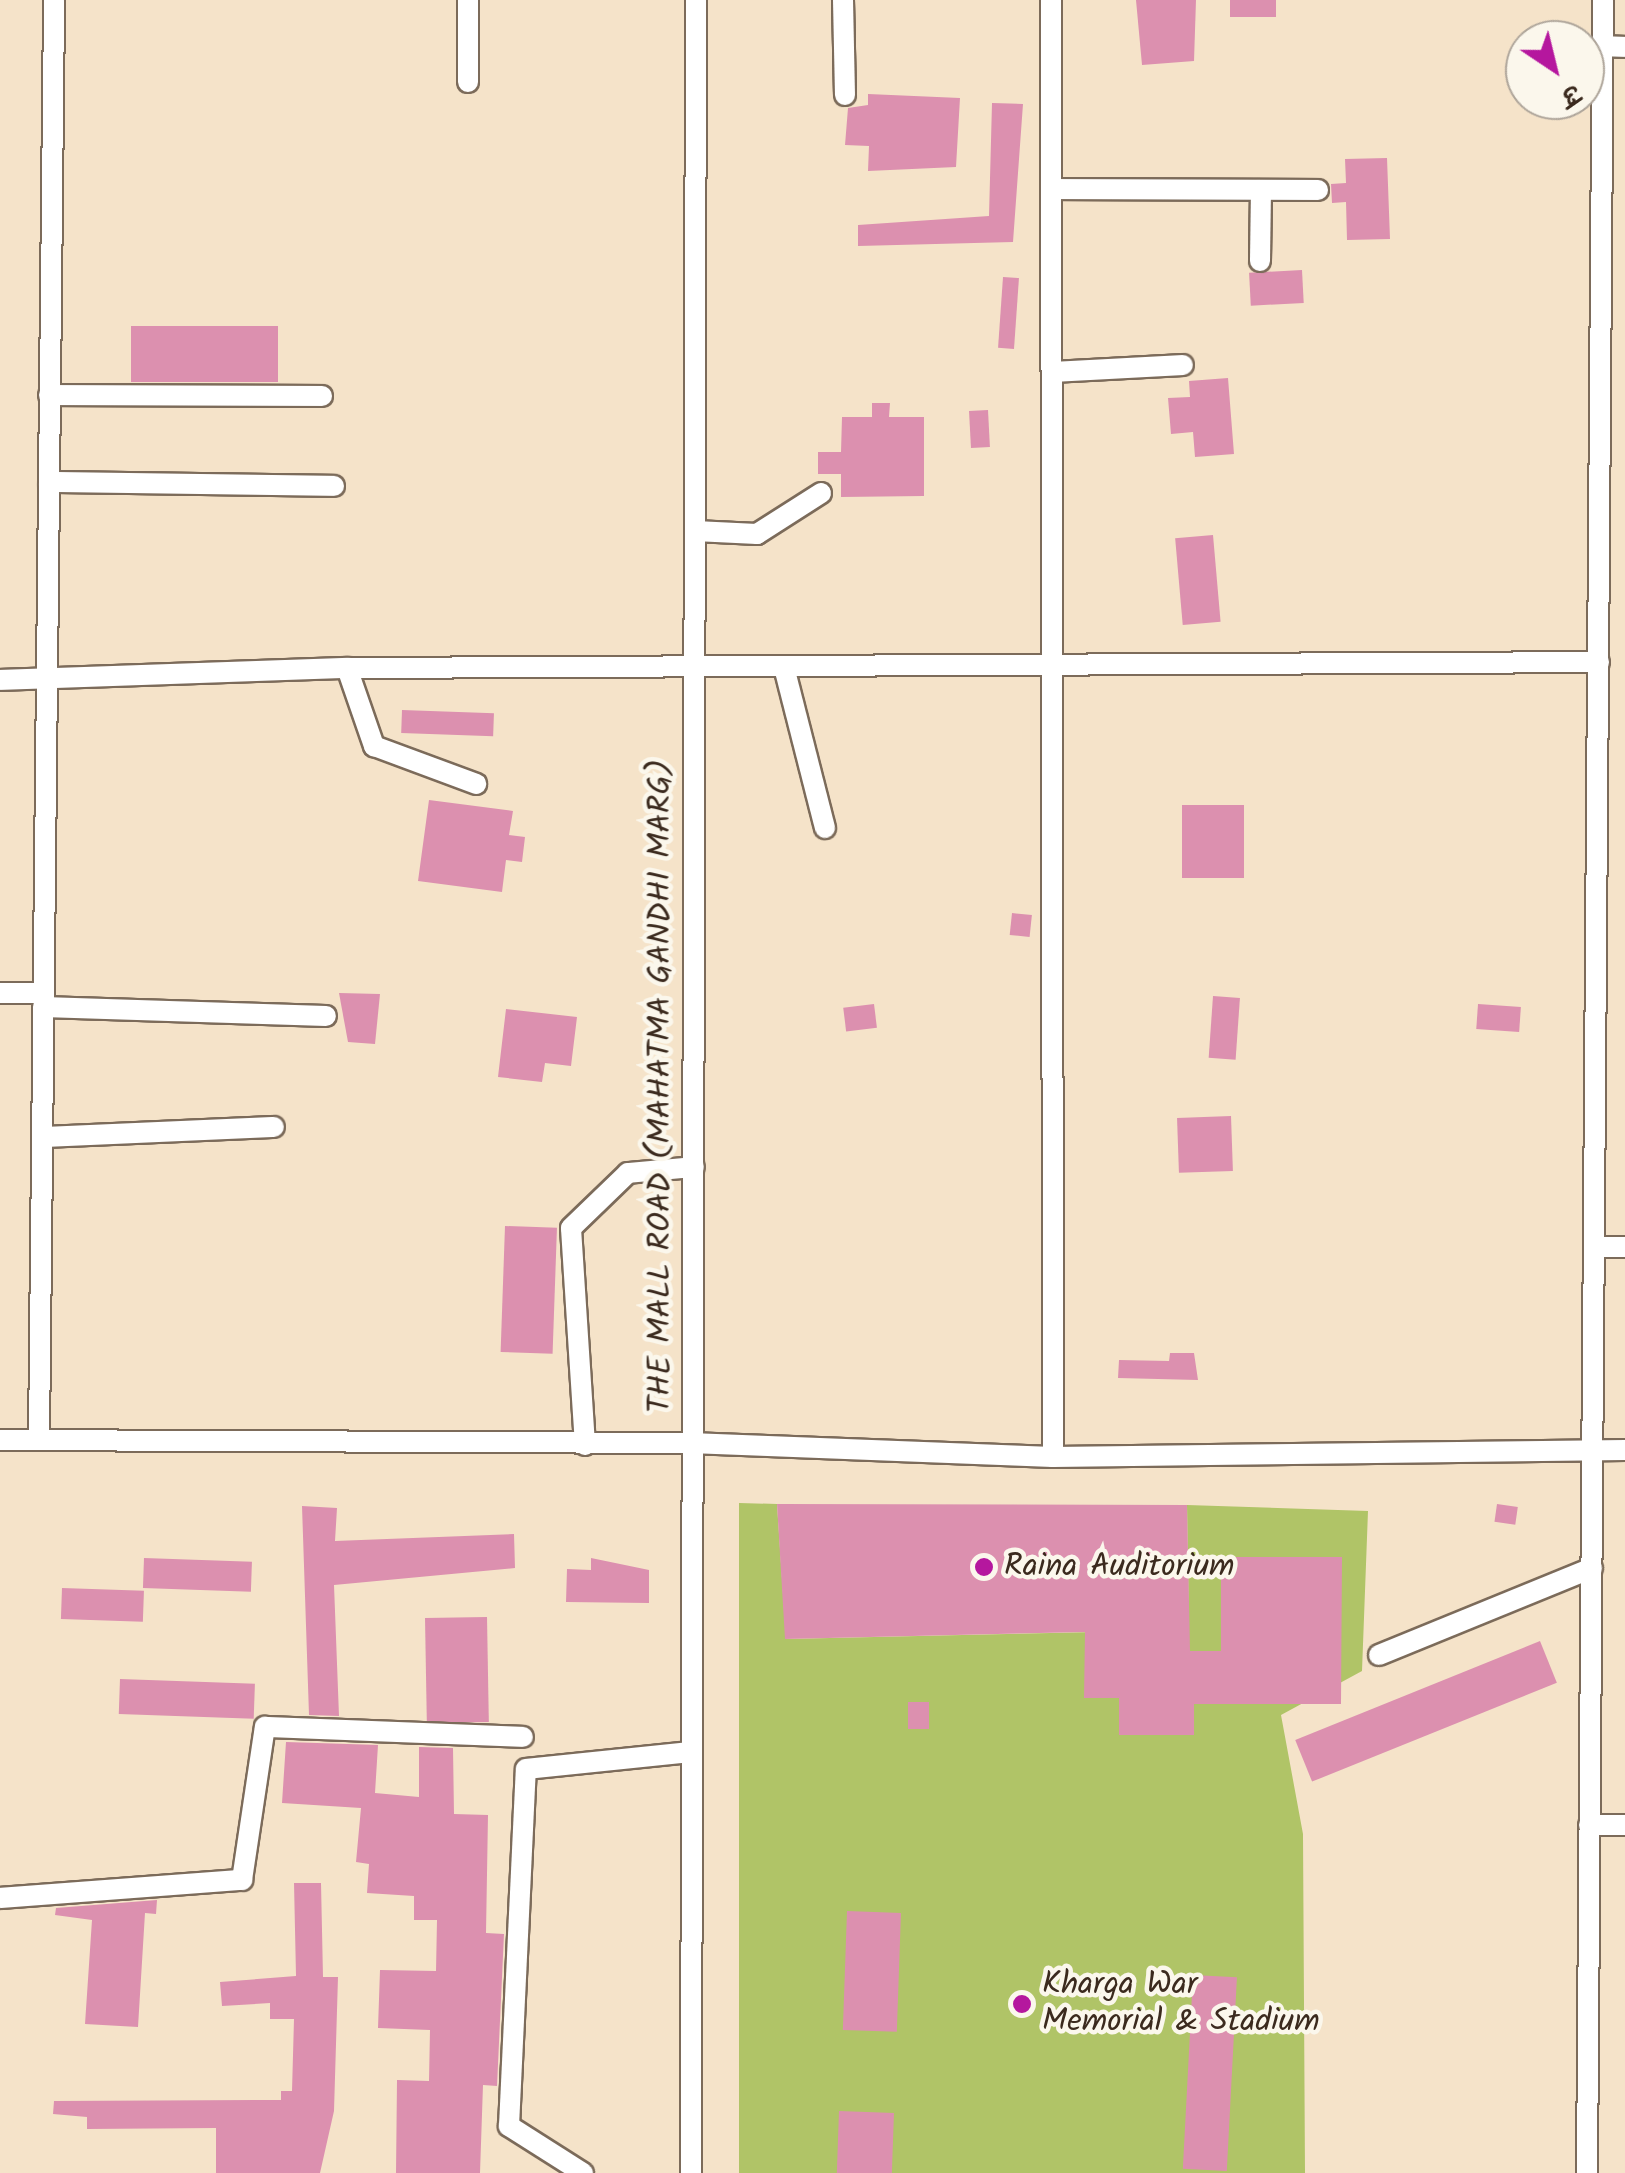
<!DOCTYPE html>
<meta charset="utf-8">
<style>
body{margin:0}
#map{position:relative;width:1625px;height:2173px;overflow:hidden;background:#f5e3c9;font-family:Kalam,"Playpen Sans Deva",sans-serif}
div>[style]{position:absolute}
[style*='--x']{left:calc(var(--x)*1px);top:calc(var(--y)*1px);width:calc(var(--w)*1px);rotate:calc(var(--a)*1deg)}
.green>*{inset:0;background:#b0c467}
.building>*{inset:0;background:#dc90af;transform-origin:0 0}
.roads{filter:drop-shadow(2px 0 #7c6b5a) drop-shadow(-2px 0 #7c6b5a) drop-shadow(0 2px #7c6b5a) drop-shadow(0 -2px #7c6b5a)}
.minor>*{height:20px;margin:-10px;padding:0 10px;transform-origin:10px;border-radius:10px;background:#fff}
.dots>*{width:28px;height:28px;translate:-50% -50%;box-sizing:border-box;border:5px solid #fbf7ec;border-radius:50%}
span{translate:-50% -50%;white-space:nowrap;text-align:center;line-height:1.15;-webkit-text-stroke:9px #fbf7ec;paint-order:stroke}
.street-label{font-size:32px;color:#3b2a1e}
.poi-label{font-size:32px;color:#3b2a1e}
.left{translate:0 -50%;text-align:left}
.north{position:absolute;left:1505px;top:20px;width:100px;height:100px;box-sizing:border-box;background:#fbf7ec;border:2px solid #aea59a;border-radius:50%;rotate:145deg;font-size:28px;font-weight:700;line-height:40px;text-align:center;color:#3b2a1e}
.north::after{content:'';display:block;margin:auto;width:35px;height:45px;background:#b5179e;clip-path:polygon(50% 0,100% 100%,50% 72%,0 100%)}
</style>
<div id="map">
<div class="green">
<i style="clip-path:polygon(739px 1503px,777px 1504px,786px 1639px,1189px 1630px,1187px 1505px,1368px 1511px,1362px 1671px,1281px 1715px,1303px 1834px,1305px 2173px,739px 2173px)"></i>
</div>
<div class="building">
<i style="clip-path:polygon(1136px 0,1196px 0,1194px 61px,1142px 65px)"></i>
<i style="left:1230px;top:0;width:46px;height:17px"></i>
<i style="clip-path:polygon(868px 94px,960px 98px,956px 167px,868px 171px,869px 146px,845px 145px,848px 108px,868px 105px)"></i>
<i style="clip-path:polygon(992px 103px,1023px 104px,1013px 242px,858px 246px,858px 225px,989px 216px)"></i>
<i style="clip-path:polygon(1387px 158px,1390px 239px,1347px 240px,1346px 202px,1332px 203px,1331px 184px,1346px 183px,1345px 159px)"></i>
<i style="left:1302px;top:270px;width:33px;height:53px;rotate:87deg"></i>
<i style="left:1003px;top:277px;width:16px;height:71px;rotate:4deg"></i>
<i style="left:131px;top:326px;width:147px;height:56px"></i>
<i style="clip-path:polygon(1228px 378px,1234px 454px,1195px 457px,1193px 432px,1171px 434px,1168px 398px,1190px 397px,1189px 381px)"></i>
<i style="clip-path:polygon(872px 403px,890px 403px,889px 417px,924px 417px,924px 496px,841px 497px,841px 474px,818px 474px,818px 452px,841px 452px,842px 417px,872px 417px)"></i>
<i style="left:988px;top:410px;width:37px;height:19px;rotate:87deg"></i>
<i style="left:1213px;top:535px;width:87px;height:38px;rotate:85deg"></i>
<i style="left:402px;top:710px;width:92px;height:23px;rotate:2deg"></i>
<i style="clip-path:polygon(429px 800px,513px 811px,509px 835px,525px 837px,522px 862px,506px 860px,502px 892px,418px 881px)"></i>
<i style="left:1182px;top:805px;width:62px;height:73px"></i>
<i style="left:1012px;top:913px;width:20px;height:22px;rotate:6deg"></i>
<i style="clip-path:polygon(339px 993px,380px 994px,375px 1044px,348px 1042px)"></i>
<i style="left:1213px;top:996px;width:27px;height:62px;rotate:4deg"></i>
<i style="left:874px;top:1004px;width:24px;height:31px;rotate:83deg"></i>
<i style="left:1478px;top:1004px;width:43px;height:25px;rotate:4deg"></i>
<i style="clip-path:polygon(506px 1009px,577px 1017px,571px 1066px,545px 1063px,542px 1082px,498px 1077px)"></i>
<i style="left:1231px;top:1116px;width:55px;height:54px;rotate:88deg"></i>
<i style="left:505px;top:1226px;width:52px;height:126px;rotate:2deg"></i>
<i style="clip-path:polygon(1170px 1353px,1194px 1353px,1198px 1380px,1118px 1378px,1119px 1360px,1169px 1361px)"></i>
<i style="clip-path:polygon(777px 1504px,1187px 1505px,1190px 1651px,1221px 1651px,1221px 1557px,1342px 1557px,1341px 1704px,1194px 1704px,1194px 1735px,1119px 1735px,1119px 1698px,1084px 1698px,1085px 1632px,785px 1639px)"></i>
<i style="left:1497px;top:1504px;width:21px;height:18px;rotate:8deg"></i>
<i style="clip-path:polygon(302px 1506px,337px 1508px,335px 1541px,514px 1534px,515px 1568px,334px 1585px,339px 1716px,309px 1715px)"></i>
<i style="left:144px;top:1558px;width:108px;height:30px;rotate:2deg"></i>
<i style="clip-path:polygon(591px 1558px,649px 1570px,649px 1603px,566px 1602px,567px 1569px,591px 1570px)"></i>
<i style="left:62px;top:1588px;width:82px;height:31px;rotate:2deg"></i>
<i style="left:487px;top:1617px;width:105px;height:62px;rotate:89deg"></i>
<i style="left:1540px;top:1641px;width:45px;height:264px;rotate:68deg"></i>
<i style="left:120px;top:1679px;width:135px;height:35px;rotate:2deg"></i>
<i style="left:908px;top:1702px;width:21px;height:27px"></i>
<i style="clip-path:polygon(286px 1742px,378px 1745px,375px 1793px,419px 1797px,419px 1747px,453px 1748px,454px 1814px,488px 1815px,486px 1933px,504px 1934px,497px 2086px,483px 2085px,480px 2173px,396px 2173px,397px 2080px,429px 2081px,430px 2030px,378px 2028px,380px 1970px,436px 1971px,437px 1920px,414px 1920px,414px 1896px,367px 1893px,369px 1864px,356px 1862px,361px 1808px,282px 1803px)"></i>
<i style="clip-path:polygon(294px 1883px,321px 1883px,323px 1977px,338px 1977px,334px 2111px,320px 2173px,216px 2173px,216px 2128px,87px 2129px,87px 2117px,53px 2114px,54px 2101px,281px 2100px,281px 2091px,292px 2091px,294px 2019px,270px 2019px,270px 2003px,222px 2006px,220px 1982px,296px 1976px)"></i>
<i style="clip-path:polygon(157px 1900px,156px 1914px,145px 1913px,138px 2027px,85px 2024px,92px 1920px,55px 1915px,56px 1908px)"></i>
<i style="left:847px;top:1911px;width:54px;height:119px;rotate:2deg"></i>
<i style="left:1193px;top:1975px;width:44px;height:194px;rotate:3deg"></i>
<i style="left:839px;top:2111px;width:55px;height:62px;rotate:2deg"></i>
</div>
<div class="roads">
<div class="minor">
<i style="--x:468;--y:0;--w:82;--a:90"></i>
<i style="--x:843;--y:0;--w:95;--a:88.8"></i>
<i style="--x:1051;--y:0;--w:1457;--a:89.92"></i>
<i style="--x:1602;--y:46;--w:23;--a:2"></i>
<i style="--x:1053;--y:189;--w:265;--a:0.2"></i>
<i style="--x:1260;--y:261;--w:71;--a:-89.2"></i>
<i style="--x:1053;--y:372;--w:130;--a:-3.1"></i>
<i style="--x:49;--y:395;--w:273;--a:0.2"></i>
<i style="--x:49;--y:482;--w:285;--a:0.8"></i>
<i style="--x:695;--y:531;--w:62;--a:2.8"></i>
<i style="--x:757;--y:534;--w:76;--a:-32.6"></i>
<i style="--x:347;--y:668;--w:83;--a:70.9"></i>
<i style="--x:374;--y:746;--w:109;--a:20.4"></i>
<i style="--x:785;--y:671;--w:162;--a:75.7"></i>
<i style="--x:0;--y:680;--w:347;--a:-2"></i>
<i style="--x:347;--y:668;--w:1252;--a:-0.27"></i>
<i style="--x:0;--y:993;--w:43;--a:0"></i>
<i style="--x:43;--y:1007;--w:283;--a:1.8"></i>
<i style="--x:43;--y:1137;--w:231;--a:-2.5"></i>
<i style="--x:1598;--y:1247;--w:27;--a:0"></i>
<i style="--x:39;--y:1439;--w:1439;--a:-89.4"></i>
<i style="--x:0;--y:1440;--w:690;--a:0.25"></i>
<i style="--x:690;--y:1443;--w:363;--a:2.2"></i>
<i style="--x:1053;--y:1457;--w:572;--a:-0.7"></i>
<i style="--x:585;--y:1445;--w:217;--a:-93.7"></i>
<i style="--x:571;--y:1228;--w:79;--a:-44"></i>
<i style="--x:628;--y:1173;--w:66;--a:-5.2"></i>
<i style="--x:1379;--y:1655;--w:230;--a:-22.2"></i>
<i style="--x:1589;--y:1825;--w:36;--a:0"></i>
<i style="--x:0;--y:1898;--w:243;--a:-4.3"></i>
<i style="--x:242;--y:1880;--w:155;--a:-81.5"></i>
<i style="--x:265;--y:1727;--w:258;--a:2.2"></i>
<i style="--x:583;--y:2173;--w:88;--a:-147.6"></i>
<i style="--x:509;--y:2126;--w:357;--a:-87.3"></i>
<i style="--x:526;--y:1769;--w:165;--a:-5.9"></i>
<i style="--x:691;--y:2173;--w:2173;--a:-89.87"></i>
<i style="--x:1587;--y:2173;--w:2173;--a:-89.58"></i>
</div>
</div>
<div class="dots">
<i style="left:984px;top:1567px;background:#b5179e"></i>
<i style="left:1022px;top:2004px;background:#b5179e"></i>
</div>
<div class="street-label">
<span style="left:662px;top:1086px;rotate:-90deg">THE MALL ROAD (MAHATMA GANDHI MARG)</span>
</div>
<div class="poi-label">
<span class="left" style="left:1004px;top:1567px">Raina Auditorium</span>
<span class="left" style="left:1042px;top:2004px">Kharga War<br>Memorial &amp; Stadium</span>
</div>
<div class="north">उ</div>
</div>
